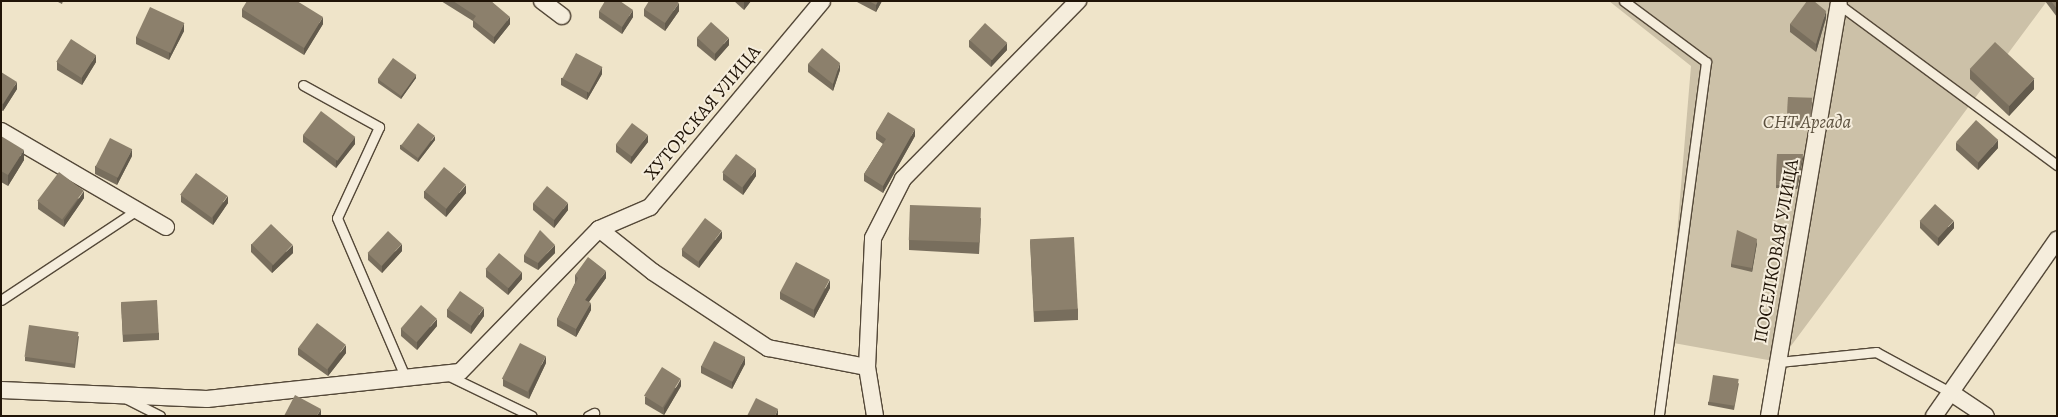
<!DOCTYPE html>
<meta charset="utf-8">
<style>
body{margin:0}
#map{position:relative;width:2058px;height:417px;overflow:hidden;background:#efe4c9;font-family:Alegreya,serif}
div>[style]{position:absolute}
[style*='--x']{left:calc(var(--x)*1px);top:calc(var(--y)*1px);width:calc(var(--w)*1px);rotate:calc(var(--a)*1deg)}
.green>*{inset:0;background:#ccc1a8}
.roads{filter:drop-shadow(1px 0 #544838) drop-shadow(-1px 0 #544838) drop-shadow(0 1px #544838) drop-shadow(0 -1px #544838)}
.lane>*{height:9px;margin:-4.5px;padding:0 4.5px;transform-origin:4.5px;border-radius:4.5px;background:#f5eddc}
.street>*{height:16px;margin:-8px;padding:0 8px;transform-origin:8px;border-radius:8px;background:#f5eddc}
.wall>*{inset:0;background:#786e5d}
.shaded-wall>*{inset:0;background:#625a4c}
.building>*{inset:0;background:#8c806c;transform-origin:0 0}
span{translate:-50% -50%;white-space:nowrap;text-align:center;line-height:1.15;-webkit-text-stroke:4px #f5eddc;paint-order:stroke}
.street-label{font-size:19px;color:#201407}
.park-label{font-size:19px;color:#5c513f;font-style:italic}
.frame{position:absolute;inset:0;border:2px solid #201407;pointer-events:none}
</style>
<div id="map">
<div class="green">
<i style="clip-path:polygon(1609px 1px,2047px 1px,1779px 362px,1668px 342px,1691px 66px)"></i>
</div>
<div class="roads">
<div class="lane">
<i style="--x:1624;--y:1;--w:102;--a:36.6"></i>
<i style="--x:1706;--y:62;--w:357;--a:97.6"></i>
<i style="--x:1837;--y:3;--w:273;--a:36.4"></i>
<i style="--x:303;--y:85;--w:87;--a:28.9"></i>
<i style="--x:379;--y:127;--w:100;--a:114.8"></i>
<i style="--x:337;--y:218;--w:175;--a:66.8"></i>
<i style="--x:1;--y:300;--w:163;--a:-33.5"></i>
<i style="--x:1779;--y:362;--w:98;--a:-5.9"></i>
<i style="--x:1876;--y:352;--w:84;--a:28.4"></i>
<i style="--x:447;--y:375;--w:94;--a:25.8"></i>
<i style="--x:127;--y:399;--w:37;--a:27"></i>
<i style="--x:588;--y:416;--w:7;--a:-27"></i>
</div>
<div class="street">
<i style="--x:542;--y:1;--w:25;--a:37"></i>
<i style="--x:1;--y:131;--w:191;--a:30.2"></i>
<i style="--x:599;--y:229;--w:69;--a:38.5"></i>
<i style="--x:653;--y:272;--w:138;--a:33.5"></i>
<i style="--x:768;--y:348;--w:101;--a:10.9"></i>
<i style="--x:1;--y:390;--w:206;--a:2.5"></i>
<i style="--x:207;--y:399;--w:254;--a:-6.1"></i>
<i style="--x:460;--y:372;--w:199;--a:-45.8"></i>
<i style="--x:599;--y:229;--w:56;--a:-23.3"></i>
<i style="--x:650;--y:207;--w:268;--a:-50.1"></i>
<i style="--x:1950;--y:392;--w:43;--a:33.7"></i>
<i style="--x:875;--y:416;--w:50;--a:-99.3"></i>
<i style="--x:867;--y:367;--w:129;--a:-87.3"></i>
<i style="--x:873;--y:238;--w:66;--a:-63"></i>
<i style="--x:903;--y:179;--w:250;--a:-45.5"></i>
<i style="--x:1769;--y:416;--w:418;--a:-80.4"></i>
<i style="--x:1934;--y:416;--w:215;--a:-55.1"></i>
</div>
</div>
<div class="wall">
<i style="clip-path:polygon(56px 1px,63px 1px,62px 4px)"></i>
<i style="clip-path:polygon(441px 1px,491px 1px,510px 24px,494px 44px,473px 27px,473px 21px)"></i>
<i style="clip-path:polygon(734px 1px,751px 1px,744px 10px)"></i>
<i style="clip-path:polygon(857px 1px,882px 1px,876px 12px,857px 2px)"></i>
<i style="clip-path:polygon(2045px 1px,2057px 1px,2057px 17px)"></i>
<i style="clip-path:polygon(242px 9px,323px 24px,304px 55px,242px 17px)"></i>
<i style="clip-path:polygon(644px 9px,679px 11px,665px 31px,644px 16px)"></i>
<i style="clip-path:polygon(599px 11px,633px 17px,622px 34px,599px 18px)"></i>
<i style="clip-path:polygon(1826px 18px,1816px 52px,1790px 32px,1790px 24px)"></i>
<i style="clip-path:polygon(184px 31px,169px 60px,136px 44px,136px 37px)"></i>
<i style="clip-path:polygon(697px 38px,729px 45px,715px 61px,697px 46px)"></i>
<i style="clip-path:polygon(969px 40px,1007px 50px,991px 67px,969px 47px)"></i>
<i style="clip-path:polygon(57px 62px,96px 62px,82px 85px,57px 70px)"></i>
<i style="clip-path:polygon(808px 64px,840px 70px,833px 91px,808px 72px)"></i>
<i style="clip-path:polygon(1970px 69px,2034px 89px,2009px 116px,1970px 79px)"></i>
<i style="clip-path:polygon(1px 72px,17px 89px,3px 111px,1px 110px)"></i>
<i style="clip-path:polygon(602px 74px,587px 100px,561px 85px,561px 78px)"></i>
<i style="clip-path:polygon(416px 78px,401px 99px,378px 83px,378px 79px)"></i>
<i style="clip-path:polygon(1788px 97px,1812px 102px,1808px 128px,1787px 126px)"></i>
<i style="clip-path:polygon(876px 132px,915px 136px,883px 193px,864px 181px,864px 174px,883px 144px,876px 139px)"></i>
<i style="clip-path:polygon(303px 135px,355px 144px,336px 168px,303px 142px)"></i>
<i style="clip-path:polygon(1px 136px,24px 160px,8px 186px,1px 182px)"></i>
<i style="clip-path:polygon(435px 140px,418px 162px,400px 149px,400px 145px)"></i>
<i style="clip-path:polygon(648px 142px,631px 164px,616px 152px,616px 145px)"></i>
<i style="clip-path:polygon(1956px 143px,1998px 148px,1978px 170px,1956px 150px)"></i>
<i style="clip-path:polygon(1777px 154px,1803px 158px,1797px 189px,1776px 188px)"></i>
<i style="clip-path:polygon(132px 156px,117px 185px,95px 174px,95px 166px)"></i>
<i style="clip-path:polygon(723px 173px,756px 176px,743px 195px,723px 180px)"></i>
<i style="clip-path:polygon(424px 191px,466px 193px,446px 217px,424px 198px)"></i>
<i style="clip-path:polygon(181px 195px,228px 203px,213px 225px,181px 202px)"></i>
<i style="clip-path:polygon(84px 198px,64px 227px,38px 209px,38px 201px)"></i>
<i style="clip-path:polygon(533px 203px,568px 210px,554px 228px,533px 210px)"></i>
<i style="clip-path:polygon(981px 218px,979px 254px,909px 250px,909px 240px)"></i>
<i style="clip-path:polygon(1920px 221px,1954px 228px,1938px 246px,1920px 228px)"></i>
<i style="clip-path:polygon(722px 238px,699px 268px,682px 256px,682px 249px)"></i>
<i style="clip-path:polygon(1030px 240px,1078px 309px,1078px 320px,1034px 322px)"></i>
<i style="clip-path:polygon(1757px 243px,1752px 272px,1731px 267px,1731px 264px)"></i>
<i style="clip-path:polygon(251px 244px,293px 253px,272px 273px,251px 252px)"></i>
<i style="clip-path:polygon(402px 251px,382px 273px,368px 260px,368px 253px)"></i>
<i style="clip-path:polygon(555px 253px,538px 270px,524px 262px,524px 255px)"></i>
<i style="clip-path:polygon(486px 269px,522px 279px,508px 295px,486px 277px)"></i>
<i style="clip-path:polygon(575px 275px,606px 278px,589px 302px,591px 310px,576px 337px,557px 326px,557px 319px,575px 283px)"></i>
<i style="clip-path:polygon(830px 288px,814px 318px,780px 299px,780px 292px)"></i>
<i style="clip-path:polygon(121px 303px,159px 333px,159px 340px,123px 342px)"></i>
<i style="clip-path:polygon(447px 309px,484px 316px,471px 334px,447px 317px)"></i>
<i style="clip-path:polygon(437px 326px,417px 350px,401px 336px,401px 329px)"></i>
<i style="clip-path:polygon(79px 336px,75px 368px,25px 361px,25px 357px)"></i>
<i style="clip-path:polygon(298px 348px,346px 353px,328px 376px,298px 355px)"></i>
<i style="clip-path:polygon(546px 363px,529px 399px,503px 386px,503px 379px)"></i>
<i style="clip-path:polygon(745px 364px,732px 389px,701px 373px,701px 366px)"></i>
<i style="clip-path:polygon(1739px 383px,1734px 410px,1708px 405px,1708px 402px)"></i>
<i style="clip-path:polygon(681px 386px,664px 415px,645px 404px,645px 397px)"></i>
</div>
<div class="shaded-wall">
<i style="clip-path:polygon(745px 1px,751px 1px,744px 10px,744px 2px)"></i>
<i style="clip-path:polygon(878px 1px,882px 1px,876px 12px,876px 5px)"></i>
<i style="clip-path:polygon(679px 3px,679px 11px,665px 31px,665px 23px)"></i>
<i style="clip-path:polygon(633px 10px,633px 17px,622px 34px,622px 27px)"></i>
<i style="clip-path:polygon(1826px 11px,1826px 18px,1816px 52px,1816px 44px)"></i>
<i style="clip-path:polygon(323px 17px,323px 24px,304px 55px,304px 48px)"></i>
<i style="clip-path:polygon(510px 17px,510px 24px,494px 44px,494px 37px)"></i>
<i style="clip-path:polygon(184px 23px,184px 31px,169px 60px,169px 53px)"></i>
<i style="clip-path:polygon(729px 38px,729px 45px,715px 61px,715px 54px)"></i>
<i style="clip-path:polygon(1007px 43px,1007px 50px,991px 67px,991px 60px)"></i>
<i style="clip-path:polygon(96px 55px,96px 62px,82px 85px,82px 77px)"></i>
<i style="clip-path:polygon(840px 63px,840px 70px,833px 91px,833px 84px)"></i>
<i style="clip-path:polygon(602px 67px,602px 74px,587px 100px,587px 92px)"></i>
<i style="clip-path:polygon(416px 75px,416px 78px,401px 99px,401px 96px)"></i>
<i style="clip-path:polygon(2034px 79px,2034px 89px,2009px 116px,2009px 106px)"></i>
<i style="clip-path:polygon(17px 82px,17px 89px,3px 111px,3px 104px)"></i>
<i style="clip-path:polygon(915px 129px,915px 136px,883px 193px,883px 186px)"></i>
<i style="clip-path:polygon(648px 135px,648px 142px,631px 164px,631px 156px)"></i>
<i style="clip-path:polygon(435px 136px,435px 140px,418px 162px,418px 159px)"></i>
<i style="clip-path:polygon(355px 137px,355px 144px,336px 168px,336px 160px)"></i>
<i style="clip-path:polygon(1998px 140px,1998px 148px,1978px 170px,1978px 163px)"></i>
<i style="clip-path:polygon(132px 149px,132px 156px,117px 185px,117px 178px)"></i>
<i style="clip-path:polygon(24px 150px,24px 160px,8px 186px,8px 175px)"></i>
<i style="clip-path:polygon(1803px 154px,1803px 158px,1797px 189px,1797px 185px)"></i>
<i style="clip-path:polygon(756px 169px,756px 176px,743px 195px,743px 187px)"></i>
<i style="clip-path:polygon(466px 185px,466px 193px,446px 217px,446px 209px)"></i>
<i style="clip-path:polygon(84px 191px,84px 198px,64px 227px,64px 220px)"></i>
<i style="clip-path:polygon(228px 196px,228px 203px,213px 225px,213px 217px)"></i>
<i style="clip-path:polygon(568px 203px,568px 210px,554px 228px,554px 220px)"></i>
<i style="clip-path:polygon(1954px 221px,1954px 228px,1938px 246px,1938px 238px)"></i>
<i style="clip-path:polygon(722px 231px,722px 238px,699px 268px,699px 261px)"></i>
<i style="clip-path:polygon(1757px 239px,1757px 243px,1752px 272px,1752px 268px)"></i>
<i style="clip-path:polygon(402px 244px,402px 251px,382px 273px,382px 266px)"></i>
<i style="clip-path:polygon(293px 245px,293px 253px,272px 273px,272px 266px)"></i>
<i style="clip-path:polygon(555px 245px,555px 253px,538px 270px,538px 263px)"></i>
<i style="clip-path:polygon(606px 271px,606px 278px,585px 307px,585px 300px)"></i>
<i style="clip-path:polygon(522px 272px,522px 279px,508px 295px,508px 288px)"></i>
<i style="clip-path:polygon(830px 280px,830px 288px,814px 318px,814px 310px)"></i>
<i style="clip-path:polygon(591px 303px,591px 310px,576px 337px,576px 329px)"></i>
<i style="clip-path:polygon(484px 308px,484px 316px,471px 334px,471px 326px)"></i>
<i style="clip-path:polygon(437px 319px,437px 326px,417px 350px,417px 342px)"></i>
<i style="clip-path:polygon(346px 345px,346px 353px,328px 376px,328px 369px)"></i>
<i style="clip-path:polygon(546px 356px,546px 363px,529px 399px,529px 391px)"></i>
<i style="clip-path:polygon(745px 357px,745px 364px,732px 389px,732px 382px)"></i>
<i style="clip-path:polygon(681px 379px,681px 386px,664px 415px,664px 408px)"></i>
<i style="clip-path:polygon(321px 409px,321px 416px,317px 416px)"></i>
<i style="clip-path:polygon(778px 409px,778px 416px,775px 416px)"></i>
</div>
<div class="building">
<i style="clip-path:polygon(247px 1px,297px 1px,323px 17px,304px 48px,242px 9px)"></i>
<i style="clip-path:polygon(453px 1px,491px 1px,510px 17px,494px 37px,473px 20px,476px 16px)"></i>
<i style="clip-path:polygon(605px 1px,620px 1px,633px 10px,622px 27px,599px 11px)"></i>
<i style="clip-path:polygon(649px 1px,676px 1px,679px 3px,665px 23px,644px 9px)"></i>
<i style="clip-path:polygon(869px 1px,878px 1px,876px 5px)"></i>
<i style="clip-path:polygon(1807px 1px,1814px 1px,1826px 11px,1816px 44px,1790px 24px)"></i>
<i style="clip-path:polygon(2051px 1px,2057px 1px,2057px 9px)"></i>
<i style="left:150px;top:7px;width:38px;height:33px;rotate:25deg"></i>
<i style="left:711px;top:22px;width:24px;height:21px;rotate:42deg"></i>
<i style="left:985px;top:23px;width:30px;height:23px;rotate:42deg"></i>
<i style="left:71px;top:39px;width:30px;height:27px;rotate:33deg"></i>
<i style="left:1995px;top:42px;width:54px;height:37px;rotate:43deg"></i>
<i style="clip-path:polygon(822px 48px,840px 63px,833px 84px,808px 64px)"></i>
<i style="left:576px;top:53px;width:30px;height:29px;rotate:28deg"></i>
<i style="left:393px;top:58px;width:29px;height:26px;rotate:36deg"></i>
<i style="clip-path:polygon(1px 72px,17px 82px,3px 104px,1px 103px)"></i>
<i style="left:1788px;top:97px;width:24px;height:26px;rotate:2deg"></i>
<i style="left:321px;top:111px;width:43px;height:30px;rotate:37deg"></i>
<i style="clip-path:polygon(888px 112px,915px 129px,883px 186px,864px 174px,886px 139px,876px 132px)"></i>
<i style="left:1976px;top:120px;width:30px;height:30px;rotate:42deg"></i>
<i style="left:418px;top:123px;width:21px;height:28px;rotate:37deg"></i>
<i style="left:632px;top:123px;width:20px;height:27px;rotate:37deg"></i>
<i style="clip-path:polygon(1px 136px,24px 150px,8px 175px,1px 171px)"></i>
<i style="left:110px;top:138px;width:25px;height:32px;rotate:27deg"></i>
<i style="left:736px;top:154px;width:25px;height:23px;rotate:37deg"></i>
<i style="clip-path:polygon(1777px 154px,1803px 154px,1797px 185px,1776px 185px)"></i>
<i style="left:444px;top:167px;width:28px;height:31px;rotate:39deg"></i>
<i style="left:59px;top:172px;width:31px;height:36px;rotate:37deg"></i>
<i style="left:196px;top:173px;width:39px;height:27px;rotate:36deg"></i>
<i style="left:547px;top:186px;width:27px;height:22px;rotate:39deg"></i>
<i style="left:1935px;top:204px;width:25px;height:23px;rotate:42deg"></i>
<i style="left:910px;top:205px;width:71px;height:35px;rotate:2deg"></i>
<i style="left:705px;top:218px;width:21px;height:39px;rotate:37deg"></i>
<i style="left:271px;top:224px;width:30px;height:28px;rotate:44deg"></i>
<i style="clip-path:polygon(540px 230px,555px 245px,538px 263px,524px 255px)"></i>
<i style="clip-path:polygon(1737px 230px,1757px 239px,1752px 268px,1731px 264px)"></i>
<i style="left:388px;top:231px;width:19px;height:30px;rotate:43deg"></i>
<i style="left:1074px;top:237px;width:72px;height:44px;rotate:87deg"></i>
<i style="left:499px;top:253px;width:30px;height:21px;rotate:40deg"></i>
<i style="clip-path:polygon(588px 257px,606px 271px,585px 300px,591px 303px,576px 329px,557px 319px,578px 278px,575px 275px)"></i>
<i style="left:796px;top:262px;width:38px;height:34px;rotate:28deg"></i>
<i style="left:460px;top:291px;width:29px;height:22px;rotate:35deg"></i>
<i style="left:157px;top:300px;width:33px;height:36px;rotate:87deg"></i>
<i style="left:421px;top:305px;width:21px;height:31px;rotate:41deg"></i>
<i style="left:317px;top:323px;width:36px;height:31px;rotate:37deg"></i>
<i style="left:29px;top:325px;width:50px;height:32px;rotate:8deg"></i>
<i style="left:714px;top:341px;width:35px;height:28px;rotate:27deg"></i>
<i style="left:520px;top:343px;width:29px;height:40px;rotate:27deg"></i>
<i style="left:662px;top:367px;width:22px;height:34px;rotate:32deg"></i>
<i style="left:1713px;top:375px;width:26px;height:27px;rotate:9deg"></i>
<i style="clip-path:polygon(295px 395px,321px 409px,317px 416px,284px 416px)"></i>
<i style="clip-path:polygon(756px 398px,778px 409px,775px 416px,747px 416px)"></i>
</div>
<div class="street-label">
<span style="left:703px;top:113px;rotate:-50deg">ХУТОРСКАЯ УЛИЦА</span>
<span style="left:1777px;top:251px;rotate:-80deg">ПОСЕЛКОВАЯ УЛИЦА</span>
</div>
<div class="park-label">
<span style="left:1807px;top:123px">СНТ Аргада</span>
</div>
<div class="frame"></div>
</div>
